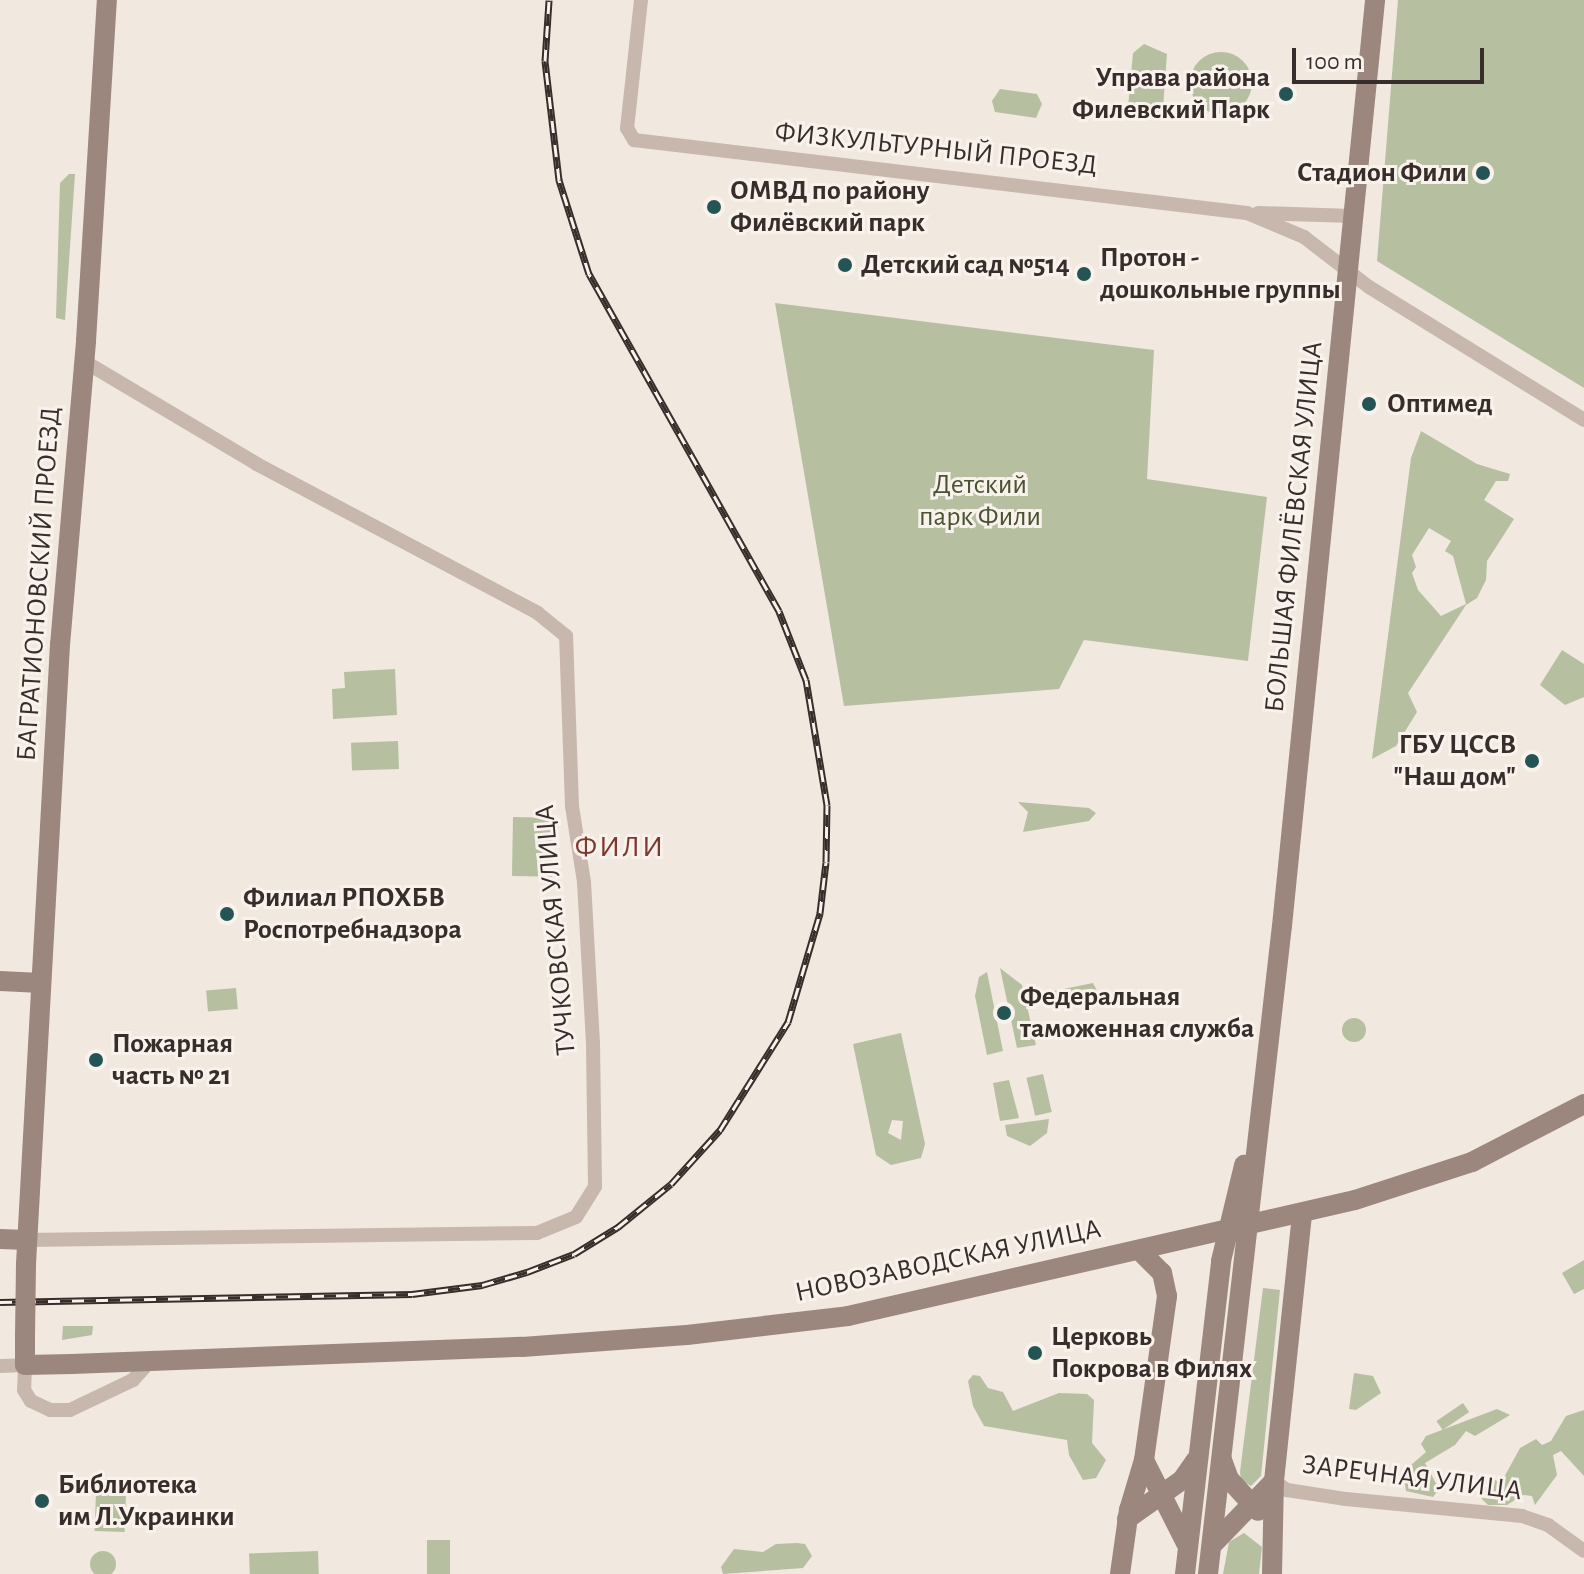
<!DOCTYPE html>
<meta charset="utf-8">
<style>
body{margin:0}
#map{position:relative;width:1584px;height:1574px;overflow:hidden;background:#f1e8e0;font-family:"Alegreya Sans",sans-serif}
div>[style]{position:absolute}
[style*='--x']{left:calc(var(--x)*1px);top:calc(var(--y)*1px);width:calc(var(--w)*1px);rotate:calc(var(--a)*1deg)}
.green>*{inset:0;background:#b7bfa1;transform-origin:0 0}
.round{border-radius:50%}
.street>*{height:14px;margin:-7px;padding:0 7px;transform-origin:7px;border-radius:7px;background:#c8b7ad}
.secondary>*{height:20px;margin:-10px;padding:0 10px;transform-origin:10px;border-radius:10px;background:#9c877e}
.rail>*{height:7px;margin-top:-3.5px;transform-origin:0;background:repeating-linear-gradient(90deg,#f9f2ec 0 12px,#372e2b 0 24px);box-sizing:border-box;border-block:2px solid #372e2b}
.secondary-bridge>*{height:20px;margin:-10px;padding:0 10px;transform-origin:10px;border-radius:10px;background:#9c877e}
.dots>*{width:22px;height:22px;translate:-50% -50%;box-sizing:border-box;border:4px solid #f9f2ec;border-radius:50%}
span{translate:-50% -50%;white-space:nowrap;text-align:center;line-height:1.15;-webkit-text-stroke:6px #f9f2ec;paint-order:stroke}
.poi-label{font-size:28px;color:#372e2b;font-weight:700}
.right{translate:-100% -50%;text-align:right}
.left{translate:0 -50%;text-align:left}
.street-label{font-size:28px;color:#372e2b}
.park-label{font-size:28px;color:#495331}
.neighbourhood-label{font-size:30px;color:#7e392c;letter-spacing:2px}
.scale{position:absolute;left:1292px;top:48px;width:192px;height:36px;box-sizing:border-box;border:4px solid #372e2b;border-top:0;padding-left:10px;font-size:24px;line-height:28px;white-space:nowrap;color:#372e2b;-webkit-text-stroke:6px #f9f2ec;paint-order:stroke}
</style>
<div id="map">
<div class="green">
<i style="clip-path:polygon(1398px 0,1584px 0,1584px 388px,1377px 261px)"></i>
<i style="clip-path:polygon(1144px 44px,1167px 54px,1163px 108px,1152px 118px,1128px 107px,1133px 53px)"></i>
<i class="round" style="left:1190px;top:52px;width:62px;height:62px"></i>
<i style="clip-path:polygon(1000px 89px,1037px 94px,1042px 104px,1036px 118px,995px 112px,992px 101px)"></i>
<i style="clip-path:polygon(69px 174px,75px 174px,65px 320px,56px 318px,60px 183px)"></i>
<i style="clip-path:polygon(775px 303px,1154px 350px,1147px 479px,1267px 497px,1248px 661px,1084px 640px,1059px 689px,844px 706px)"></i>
<i style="clip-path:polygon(evenodd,1421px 431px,1477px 464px,1510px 474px,1508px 481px,1496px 481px,1484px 500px,1514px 519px,1487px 561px,1486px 580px,1477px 598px,1466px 605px,1408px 693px,1417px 712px,1396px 746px,1372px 759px,1411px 458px,1421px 431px,1429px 528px,1451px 541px,1445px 551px,1453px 556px,1466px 604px,1441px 616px,1418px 590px,1412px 573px,1416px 567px,1412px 555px,1429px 528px)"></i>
<i style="clip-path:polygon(1562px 650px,1584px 664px,1584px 697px,1565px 705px,1540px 685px)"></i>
<i style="clip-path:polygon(395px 669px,397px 715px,333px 719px,332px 689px,345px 688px,344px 672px)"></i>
<i style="left:398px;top:741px;width:28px;height:47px;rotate:88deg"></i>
<i style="clip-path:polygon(1018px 802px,1089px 808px,1096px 813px,1089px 821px,1023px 832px,1028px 812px)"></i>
<i style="left:513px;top:817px;width:40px;height:59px;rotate:1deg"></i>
<i style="clip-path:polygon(1000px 968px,1022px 985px,1036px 1045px,1017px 1048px)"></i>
<i style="clip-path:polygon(987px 972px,1003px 1051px,987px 1055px,975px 996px,979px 977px)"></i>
<i style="clip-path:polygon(1093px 983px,1099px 995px,1043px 1006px,1044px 993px)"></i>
<i style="left:236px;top:988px;width:21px;height:30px;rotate:85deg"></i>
<i class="round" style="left:1342px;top:1018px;width:24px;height:24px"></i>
<i style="clip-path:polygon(evenodd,901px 1033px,925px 1144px,921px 1158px,891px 1165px,876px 1155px,853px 1044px,901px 1033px,892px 1120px,903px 1121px,901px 1140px,888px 1133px,892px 1120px)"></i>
<i style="left:1043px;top:1074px;width:39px;height:17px;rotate:77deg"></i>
<i style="clip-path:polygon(1009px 1080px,1019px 1118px,1000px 1121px,993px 1083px)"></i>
<i style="clip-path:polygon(1049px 1119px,1047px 1133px,1030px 1146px,1007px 1136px,1005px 1125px)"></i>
<i style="clip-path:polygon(1584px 1260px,1584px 1289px,1574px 1294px,1562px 1273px)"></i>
<i style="clip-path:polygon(1263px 1288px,1280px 1290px,1261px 1476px,1251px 1486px,1241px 1480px,1240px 1472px)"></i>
<i style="clip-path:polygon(63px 1326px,93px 1326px,92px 1335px,62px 1340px)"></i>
<i style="clip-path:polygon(1354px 1373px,1373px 1376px,1381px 1393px,1356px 1410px,1349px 1409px)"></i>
<i style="clip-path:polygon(973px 1375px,980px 1376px,988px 1388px,1003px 1392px,1013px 1411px,1059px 1393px,1087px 1394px,1094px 1400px,1092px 1443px,1106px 1460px,1096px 1478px,1083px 1480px,1069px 1455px,1067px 1440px,984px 1426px,973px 1406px,968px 1381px)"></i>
<i style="left:1463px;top:1403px;width:11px;height:32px;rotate:56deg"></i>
<i style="clip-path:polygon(1497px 1409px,1510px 1415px,1475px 1436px,1466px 1431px,1455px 1445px,1425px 1463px,1439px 1489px,1433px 1497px,1406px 1491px,1403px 1472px,1426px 1452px,1421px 1444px,1426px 1436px)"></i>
<i style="clip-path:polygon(1584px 1410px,1584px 1476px,1561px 1451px,1553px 1455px,1557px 1475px,1535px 1505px,1532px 1496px,1523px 1495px,1507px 1505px,1488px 1505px,1482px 1499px,1477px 1481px,1483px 1474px,1501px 1483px,1520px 1448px,1536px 1439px,1542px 1445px,1551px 1441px,1566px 1416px)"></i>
<i style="left:96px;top:1492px;width:30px;height:39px;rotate:2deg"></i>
<i style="clip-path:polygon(1244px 1533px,1262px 1547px,1259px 1574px,1223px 1574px,1229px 1542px)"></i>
<i style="left:427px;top:1540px;width:23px;height:34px"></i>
<i style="clip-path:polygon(797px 1543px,805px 1544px,812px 1556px,803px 1568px,723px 1574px,721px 1567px,734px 1549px,763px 1552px,776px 1544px)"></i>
<i class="round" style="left:90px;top:1551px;width:26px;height:26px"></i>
<i style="left:318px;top:1551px;width:23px;height:69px;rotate:88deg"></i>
</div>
<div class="street">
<i style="--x:641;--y:0;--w:129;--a:96.2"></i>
<i style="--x:627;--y:128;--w:14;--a:60"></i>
<i style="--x:634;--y:140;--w:617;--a:6.79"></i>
<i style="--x:1247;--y:213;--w:62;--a:22.8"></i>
<i style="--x:1304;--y:237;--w:82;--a:37.6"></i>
<i style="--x:1369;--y:287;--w:253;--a:31.7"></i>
<i style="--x:1258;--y:213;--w:95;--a:1.8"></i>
<i style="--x:27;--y:1240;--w:510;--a:-0.79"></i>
<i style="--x:537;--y:1233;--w:42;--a:-22.3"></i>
<i style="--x:576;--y:1217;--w:36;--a:-58"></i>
<i style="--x:595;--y:1186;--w:143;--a:-90.8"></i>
<i style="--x:593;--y:1043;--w:161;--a:-93.2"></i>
<i style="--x:584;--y:882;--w:77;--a:-99"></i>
<i style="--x:572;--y:806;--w:170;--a:-92"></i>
<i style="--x:566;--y:636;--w:36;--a:-141"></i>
<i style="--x:538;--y:613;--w:318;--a:-152.1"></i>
<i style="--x:257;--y:464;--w:200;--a:-149.3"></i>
<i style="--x:0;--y:1366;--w:25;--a:-2"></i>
<i style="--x:25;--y:1365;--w:25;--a:92"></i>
<i style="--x:24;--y:1390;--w:13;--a:58"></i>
<i style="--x:31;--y:1401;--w:21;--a:25"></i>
<i style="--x:50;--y:1410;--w:20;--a:0"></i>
<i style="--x:70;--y:1410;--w:70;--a:-25.5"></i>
<i style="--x:133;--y:1380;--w:30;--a:-48"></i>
<i style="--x:1274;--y:1481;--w:16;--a:35"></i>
<i style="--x:1287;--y:1490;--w:60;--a:8.7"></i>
<i style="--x:1346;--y:1499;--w:177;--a:5.5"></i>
<i style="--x:1522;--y:1516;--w:28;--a:19"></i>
<i style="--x:1548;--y:1525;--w:44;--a:35.8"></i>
</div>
<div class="secondary">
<i style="--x:0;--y:981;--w:41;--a:2.8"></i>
<i style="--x:0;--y:1239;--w:27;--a:2"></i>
<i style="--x:26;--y:1264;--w:620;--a:-86.86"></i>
<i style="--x:60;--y:645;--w:305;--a:-85.1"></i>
<i style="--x:86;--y:341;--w:342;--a:-86.5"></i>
<i style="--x:25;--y:1336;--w:29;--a:90"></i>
<i style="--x:25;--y:1365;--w:47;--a:-1.2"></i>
<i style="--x:72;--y:1364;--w:450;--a:-2.2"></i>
<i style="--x:522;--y:1347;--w:165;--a:-4.2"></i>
<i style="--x:687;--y:1335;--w:162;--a:-6.7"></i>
<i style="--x:848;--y:1316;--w:520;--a:-12.89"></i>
<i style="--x:1355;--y:1200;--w:123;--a:-18"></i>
<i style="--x:1472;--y:1162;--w:126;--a:-27.4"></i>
<i style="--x:1144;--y:1460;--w:93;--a:63.2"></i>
<i style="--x:1222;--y:1460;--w:20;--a:70"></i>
<i style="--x:1229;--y:1479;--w:43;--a:47.8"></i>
<i style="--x:1127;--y:1519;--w:67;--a:-35.3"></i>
<i style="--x:1182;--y:1480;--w:24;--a:-55"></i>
<i style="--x:1214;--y:1543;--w:86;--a:-45.9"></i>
<i style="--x:1120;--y:1574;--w:65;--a:-82"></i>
<i style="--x:1129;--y:1510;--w:52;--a:-73.3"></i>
<i style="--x:1144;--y:1460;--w:166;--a:-82"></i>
<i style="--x:1167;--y:1296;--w:24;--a:-102"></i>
<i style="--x:1162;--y:1273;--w:33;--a:-135"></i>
<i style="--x:1185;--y:1574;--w:315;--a:-83.4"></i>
<i style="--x:1221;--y:1261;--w:99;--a:-76.5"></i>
<i style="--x:1208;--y:1574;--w:652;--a:-83.49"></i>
<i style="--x:1282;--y:926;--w:931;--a:-84.26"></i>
<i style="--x:1272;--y:1574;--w:93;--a:-88.8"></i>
<i style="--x:1274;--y:1481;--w:267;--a:-84"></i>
</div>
<div class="rail">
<i style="--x:0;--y:1302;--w:412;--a:-1.1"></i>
<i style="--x:412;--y:1294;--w:71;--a:-7.3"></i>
<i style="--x:482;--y:1285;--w:47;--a:-16.1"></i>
<i style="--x:527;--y:1272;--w:50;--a:-21"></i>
<i style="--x:574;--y:1254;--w:52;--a:-31.5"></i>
<i style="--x:618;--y:1227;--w:68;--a:-39.1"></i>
<i style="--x:671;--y:1184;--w:73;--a:-47.8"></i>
<i style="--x:720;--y:1130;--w:128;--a:-57.8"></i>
<i style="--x:788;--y:1022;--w:114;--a:-73.6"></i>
<i style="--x:820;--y:913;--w:51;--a:-83.3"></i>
<i style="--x:826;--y:862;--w:57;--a:-89"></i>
<i style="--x:827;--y:805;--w:127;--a:-99.5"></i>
<i style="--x:806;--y:680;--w:74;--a:-111.4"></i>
<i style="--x:779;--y:611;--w:387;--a:-119.4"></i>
<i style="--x:589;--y:274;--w:99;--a:-107.7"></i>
<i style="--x:559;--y:180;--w:120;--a:-96.7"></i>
<i style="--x:545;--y:61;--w:61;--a:-86.2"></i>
</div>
<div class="secondary-bridge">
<i style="--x:25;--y:1336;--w:72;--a:-89.2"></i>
</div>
<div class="dots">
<i style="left:1286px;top:94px;background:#245554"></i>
<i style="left:1483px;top:173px;background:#245554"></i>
<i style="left:714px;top:207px;background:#245554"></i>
<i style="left:845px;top:265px;background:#245554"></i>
<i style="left:1084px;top:274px;background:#245554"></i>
<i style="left:1369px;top:404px;background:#245554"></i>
<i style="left:1532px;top:761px;background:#245554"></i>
<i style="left:227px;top:914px;background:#245554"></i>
<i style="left:1004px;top:1013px;background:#245554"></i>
<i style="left:96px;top:1060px;background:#245554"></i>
<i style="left:1035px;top:1353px;background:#245554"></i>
<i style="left:42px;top:1501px;background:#245554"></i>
</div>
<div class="poi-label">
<span class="right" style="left:1270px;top:94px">Управа района<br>Филевский Парк</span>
<span class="right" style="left:1467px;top:173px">Стадион Фили</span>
<span class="left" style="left:730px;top:207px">ОМВД по району<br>Филёвский парк</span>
<span class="left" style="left:1100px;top:274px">Протон -<br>дошкольные группы</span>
<span class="left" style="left:861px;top:265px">Детский сад №514</span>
<span class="left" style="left:1387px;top:404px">Оптимед</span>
<span class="right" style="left:1516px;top:761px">ГБУ ЦССВ<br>"Наш дом"</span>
<span class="left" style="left:243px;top:914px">Филиал РПОХБВ<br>Роспотребнадзора</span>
<span class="left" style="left:1020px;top:1013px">Федеральная<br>таможенная служба</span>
<span class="left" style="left:112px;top:1060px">Пожарная<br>часть № 21</span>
<span class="left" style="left:1051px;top:1353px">Церковь<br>Покрова в Филях</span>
<span class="left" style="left:58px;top:1501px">Библиотека<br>им Л.Украинки</span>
</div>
<div class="street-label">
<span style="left:936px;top:149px;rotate:6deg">ФИЗКУЛЬТУРНЫЙ ПРОЕЗД</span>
<span style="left:1294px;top:527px;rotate:-84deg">БОЛЬШАЯ ФИЛЁВСКАЯ УЛИЦА</span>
<span style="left:39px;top:584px;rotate:-86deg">БАГРАТИОНОВСКИЙ ПРОЕЗД</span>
<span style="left:556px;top:930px;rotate:-95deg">ТУЧКОВСКАЯ УЛИЦА</span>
<span style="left:948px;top:1261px;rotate:-12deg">НОВОЗАВОДСКАЯ УЛИЦА</span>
<span style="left:1412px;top:1478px;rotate:7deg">ЗАРЕЧНАЯ УЛИЦА</span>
</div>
<div class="park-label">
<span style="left:980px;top:501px">Детский<br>парк Фили</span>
</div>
<div class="neighbourhood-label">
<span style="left:620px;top:847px">ФИЛИ</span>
</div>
<div class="scale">100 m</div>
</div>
